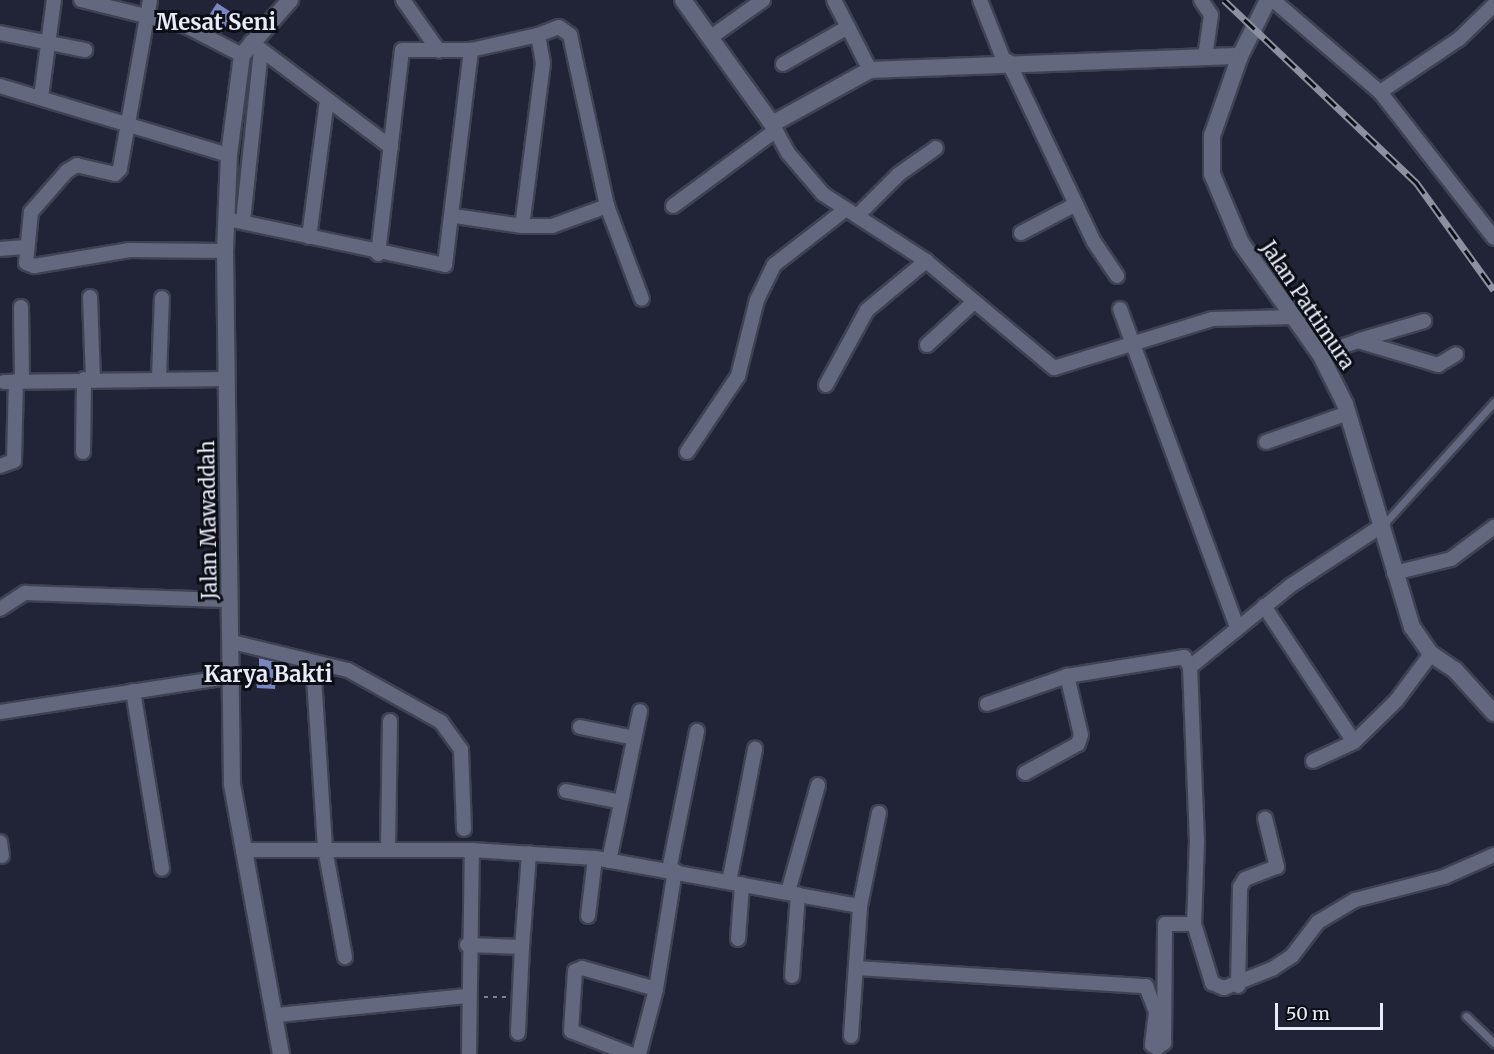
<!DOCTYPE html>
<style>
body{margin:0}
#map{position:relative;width:1494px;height:1054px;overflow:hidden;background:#202436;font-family:Merriweather,serif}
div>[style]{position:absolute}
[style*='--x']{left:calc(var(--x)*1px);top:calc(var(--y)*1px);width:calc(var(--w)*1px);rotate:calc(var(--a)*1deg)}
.building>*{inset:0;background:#7986c2;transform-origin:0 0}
.path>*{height:2px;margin-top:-1px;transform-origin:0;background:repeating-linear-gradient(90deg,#7d8191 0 4.5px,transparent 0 9px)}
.roads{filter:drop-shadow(2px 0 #3f4252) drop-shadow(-2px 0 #3f4252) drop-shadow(0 2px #3f4252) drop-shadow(0 -2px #3f4252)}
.service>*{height:7px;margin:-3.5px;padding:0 3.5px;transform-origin:3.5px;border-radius:3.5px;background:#63687e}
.minor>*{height:14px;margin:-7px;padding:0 7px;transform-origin:7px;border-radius:7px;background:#63687e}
.tertiary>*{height:16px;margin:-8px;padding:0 8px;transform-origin:8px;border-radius:8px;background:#63687e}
.rail>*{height:7px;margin-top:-3.5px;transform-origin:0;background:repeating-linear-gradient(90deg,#0c0e16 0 14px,#8c90a0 0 28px);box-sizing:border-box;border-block:2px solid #8c90a0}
span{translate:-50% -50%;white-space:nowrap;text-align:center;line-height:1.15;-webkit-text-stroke:6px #0c0e16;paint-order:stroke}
.street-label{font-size:20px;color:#e8ecf9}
.quarter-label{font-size:22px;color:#e8ecf9;font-weight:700}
.scale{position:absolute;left:1275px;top:1003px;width:108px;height:27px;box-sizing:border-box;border:3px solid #e8ecf9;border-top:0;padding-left:8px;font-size:18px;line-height:21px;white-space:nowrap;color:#e8ecf9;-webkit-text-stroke:4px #0c0e16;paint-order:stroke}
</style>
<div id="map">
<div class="building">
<i style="left:217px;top:3px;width:20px;height:26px;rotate:33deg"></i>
<i style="clip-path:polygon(259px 658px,277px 662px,275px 689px,257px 688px,253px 666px,259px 667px)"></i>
</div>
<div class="path">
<i style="--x:484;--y:997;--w:22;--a:0"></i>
</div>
<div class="roads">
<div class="service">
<i style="--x:1383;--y:525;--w:166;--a:-47.9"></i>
<i style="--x:1466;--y:1016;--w:39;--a:44"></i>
</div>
<div class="minor">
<i style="--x:81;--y:0;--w:108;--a:13.9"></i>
<i style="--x:186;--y:26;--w:63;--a:27.4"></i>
<i style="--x:150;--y:0;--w:172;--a:100.1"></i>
<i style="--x:120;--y:169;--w:7;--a:135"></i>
<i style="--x:115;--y:174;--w:39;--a:-167"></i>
<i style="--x:77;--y:165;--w:12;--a:149"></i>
<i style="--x:67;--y:171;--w:55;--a:131.3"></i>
<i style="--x:31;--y:212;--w:51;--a:95.6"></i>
<i style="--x:26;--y:263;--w:9;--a:21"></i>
<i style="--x:34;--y:266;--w:97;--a:-9.5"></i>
<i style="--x:130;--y:250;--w:95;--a:0.6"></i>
<i style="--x:403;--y:0;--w:62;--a:54.8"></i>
<i style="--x:834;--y:0;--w:79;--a:62.8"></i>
<i style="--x:980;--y:0;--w:66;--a:68.5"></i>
<i style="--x:1201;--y:0;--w:18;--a:56"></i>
<i style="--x:1211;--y:15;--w:42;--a:98.1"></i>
<i style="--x:1273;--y:0;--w:141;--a:40.7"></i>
<i style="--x:1380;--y:92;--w:185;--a:52"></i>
<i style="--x:0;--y:33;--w:87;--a:11.3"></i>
<i style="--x:538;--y:35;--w:22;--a:-21"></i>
<i style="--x:559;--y:27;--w:14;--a:36"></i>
<i style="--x:570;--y:35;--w:175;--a:77.8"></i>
<i style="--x:711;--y:37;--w:64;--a:-35.4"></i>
<i style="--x:251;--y:42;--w:175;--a:36.9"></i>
<i style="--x:1008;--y:61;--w:200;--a:64.6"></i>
<i style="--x:1094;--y:242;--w:41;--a:55.9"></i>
<i style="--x:783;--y:64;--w:75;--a:-29.6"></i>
<i style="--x:0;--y:86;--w:239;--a:16.8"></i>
<i style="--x:1380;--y:92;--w:95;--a:-33.9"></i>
<i style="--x:1459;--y:39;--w:49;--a:-44.2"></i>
<i style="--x:41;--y:97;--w:98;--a:-82.4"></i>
<i style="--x:772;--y:124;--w:33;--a:61"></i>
<i style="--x:788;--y:153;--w:54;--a:49.5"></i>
<i style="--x:823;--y:194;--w:123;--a:33"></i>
<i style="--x:926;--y:261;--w:167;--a:39.9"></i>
<i style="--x:1054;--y:368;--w:165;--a:-17.2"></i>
<i style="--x:1212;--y:319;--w:83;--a:-1.4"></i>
<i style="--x:673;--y:206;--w:128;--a:-36.4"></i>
<i style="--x:857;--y:216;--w:59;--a:-45"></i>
<i style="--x:899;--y:174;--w:45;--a:-35.1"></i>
<i style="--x:227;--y:219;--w:223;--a:11.9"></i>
<i style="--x:445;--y:265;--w:217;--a:-83.1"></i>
<i style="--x:243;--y:221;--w:172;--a:-84"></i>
<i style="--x:522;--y:226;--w:30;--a:0"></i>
<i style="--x:552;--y:226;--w:59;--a:-20"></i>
<i style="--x:607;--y:206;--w:99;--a:69.4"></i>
<i style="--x:1021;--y:233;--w:62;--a:-27.8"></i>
<i style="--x:309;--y:237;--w:138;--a:-82.5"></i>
<i style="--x:0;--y:249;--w:24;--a:-5"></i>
<i style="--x:378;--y:254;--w:205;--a:-83.3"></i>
<i style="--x:402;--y:50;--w:69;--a:0"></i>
<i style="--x:471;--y:50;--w:69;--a:-12.6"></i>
<i style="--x:538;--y:35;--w:28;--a:80"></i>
<i style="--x:543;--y:63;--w:164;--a:97.3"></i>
<i style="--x:522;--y:226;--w:69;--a:-171.6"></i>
<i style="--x:90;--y:297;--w:81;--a:87.9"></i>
<i style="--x:21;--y:307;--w:74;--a:89.2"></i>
<i style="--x:1120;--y:309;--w:339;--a:69.8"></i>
<i style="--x:1360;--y:340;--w:67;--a:-16.5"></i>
<i style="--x:927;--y:345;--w:64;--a:-42.5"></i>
<i style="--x:1320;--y:354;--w:40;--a:-18.9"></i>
<i style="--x:1358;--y:341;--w:84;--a:16.7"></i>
<i style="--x:1438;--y:365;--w:21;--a:-31"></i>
<i style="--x:159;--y:378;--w:80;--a:-87.9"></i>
<i style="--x:4;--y:382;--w:223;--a:-0.8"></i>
<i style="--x:826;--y:385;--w:85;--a:-61.3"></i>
<i style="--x:867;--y:310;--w:77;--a:-39.7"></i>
<i style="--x:1266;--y:442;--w:87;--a:-19.5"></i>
<i style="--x:83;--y:452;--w:73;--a:-89.2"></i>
<i style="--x:687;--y:452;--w:92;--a:-56.1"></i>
<i style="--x:738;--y:376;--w:78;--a:-76"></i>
<i style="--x:757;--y:300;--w:39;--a:-64"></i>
<i style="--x:774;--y:265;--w:90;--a:-37.8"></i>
<i style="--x:0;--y:466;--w:15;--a:-20"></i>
<i style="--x:14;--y:461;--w:80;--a:-88.6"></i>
<i style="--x:1394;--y:573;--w:59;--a:-13.8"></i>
<i style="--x:1451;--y:559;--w:54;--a:-36.7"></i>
<i style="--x:1264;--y:606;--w:163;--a:56.5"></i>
<i style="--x:0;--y:609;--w:30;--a:-33"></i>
<i style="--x:25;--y:593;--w:205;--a:2"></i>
<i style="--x:232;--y:642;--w:119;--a:13.6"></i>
<i style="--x:348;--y:670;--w:107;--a:29.2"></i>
<i style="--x:441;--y:722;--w:34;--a:54"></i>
<i style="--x:461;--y:750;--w:79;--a:87.8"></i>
<i style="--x:313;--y:662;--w:187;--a:86.3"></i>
<i style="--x:325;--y:849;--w:110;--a:79.5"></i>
<i style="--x:1190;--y:667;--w:129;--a:-39"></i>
<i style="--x:1290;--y:586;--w:111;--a:-33.3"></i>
<i style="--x:133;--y:691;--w:180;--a:80.7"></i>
<i style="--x:987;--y:704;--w:85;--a:-19.3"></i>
<i style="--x:1067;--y:676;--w:119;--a:-9.2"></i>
<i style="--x:1184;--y:657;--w:12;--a:59"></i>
<i style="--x:1190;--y:667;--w:173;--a:87.7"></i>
<i style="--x:1197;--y:840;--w:84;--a:92"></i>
<i style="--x:1194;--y:924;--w:62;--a:73"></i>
<i style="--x:1212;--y:983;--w:13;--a:23"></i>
<i style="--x:1224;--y:988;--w:52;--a:-21.6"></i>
<i style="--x:1272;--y:969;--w:24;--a:-33"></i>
<i style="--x:1292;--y:956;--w:43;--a:-52.6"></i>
<i style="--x:1318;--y:922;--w:43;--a:-30.7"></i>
<i style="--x:1355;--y:900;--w:92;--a:-14.5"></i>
<i style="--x:1444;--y:877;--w:55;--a:-23.7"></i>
<i style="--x:0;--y:712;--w:233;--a:-8.7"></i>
<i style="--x:580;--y:727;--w:55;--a:11.5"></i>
<i style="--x:1313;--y:761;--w:45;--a:-24.9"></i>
<i style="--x:1354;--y:742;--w:59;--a:-44.3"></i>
<i style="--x:1396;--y:701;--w:59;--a:-53.3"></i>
<i style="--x:1025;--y:773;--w:60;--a:-28.7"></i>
<i style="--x:1078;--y:744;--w:9;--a:-72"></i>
<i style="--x:1081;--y:735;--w:61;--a:-103.3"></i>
<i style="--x:566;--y:791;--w:56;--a:11.3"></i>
<i style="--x:0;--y:842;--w:14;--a:82"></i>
<i style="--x:388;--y:848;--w:127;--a:-89.1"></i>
<i style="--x:243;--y:850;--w:229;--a:0"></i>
<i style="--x:472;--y:850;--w:123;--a:3.7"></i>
<i style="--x:595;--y:858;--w:269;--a:10.3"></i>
<i style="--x:609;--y:861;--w:153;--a:-78.3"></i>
<i style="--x:669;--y:870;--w:142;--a:-78.6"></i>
<i style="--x:729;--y:882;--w:136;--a:-78.9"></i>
<i style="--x:788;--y:892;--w:111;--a:-74.3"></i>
<i style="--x:588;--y:916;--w:58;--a:-83.1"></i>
<i style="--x:738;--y:939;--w:55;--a:-85.8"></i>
<i style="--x:467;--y:945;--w:55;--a:2.1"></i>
<i style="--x:522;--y:947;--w:86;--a:92.7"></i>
<i style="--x:522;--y:947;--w:94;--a:-85.7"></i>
<i style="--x:856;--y:968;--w:291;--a:3.6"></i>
<i style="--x:1146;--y:986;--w:28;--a:69"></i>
<i style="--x:1156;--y:1012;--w:33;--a:97"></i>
<i style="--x:1152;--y:1045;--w:6;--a:31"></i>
<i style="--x:1157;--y:1048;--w:9;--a:-36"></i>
<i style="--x:1164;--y:1043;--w:119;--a:-89.5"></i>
<i style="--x:1165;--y:924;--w:29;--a:0"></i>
<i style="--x:792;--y:976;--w:82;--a:-85.8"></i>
<i style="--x:1238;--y:986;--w:99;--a:-88.8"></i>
<i style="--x:1240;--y:887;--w:9;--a:-58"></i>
<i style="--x:1245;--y:879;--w:34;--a:-21"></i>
<i style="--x:1277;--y:867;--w:50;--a:-103.8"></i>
<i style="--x:277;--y:1015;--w:191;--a:-5.7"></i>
<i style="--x:851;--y:1036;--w:130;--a:-86"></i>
<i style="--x:860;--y:906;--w:95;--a:-78.5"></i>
<i style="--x:469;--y:1054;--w:204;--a:-89.2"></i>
<i style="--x:630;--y:1054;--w:63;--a:-158.7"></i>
<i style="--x:571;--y:1031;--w:60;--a:-86.2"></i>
<i style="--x:575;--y:971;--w:8;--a:-23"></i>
<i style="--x:582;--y:968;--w:77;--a:15.8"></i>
<i style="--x:656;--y:989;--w:120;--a:-80.9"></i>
<i style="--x:639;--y:1054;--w:67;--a:-75.3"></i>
</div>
<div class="tertiary">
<i style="--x:683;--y:0;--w:153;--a:54.3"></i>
<i style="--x:772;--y:124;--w:112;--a:-28.9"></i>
<i style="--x:870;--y:70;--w:370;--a:-2.2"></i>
<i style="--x:1268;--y:0;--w:63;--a:116.6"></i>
<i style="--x:1240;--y:56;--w:85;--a:109.3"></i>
<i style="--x:1212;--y:136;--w:38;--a:90"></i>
<i style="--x:1212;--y:174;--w:75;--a:67.2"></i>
<i style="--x:1241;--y:243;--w:136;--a:54.6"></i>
<i style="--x:1320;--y:354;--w:56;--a:63.4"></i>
<i style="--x:1345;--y:404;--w:233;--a:73.3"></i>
<i style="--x:1412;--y:627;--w:33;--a:55"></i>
<i style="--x:1431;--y:654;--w:29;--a:34"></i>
<i style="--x:1455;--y:670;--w:58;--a:47.8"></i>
<i style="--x:281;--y:1054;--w:274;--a:-100.3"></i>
<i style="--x:232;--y:784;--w:533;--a:-90.75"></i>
<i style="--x:225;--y:251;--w:96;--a:-87.6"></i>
<i style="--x:229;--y:155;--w:101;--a:-82.6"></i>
<i style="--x:242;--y:55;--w:73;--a:-48.9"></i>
</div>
</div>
<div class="rail">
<i style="--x:1224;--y:0;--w:265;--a:43.5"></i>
<i style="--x:1416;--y:182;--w:133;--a:54.2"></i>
</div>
<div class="street-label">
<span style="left:1308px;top:305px;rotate:56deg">Jalan Pattimura</span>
<span style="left:208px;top:520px;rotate:-91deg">Jalan Mawaddah</span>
</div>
<div class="quarter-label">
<span style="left:216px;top:23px">Mesat Seni</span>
<span style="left:268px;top:675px">Karya Bakti</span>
</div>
<div class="scale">50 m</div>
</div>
